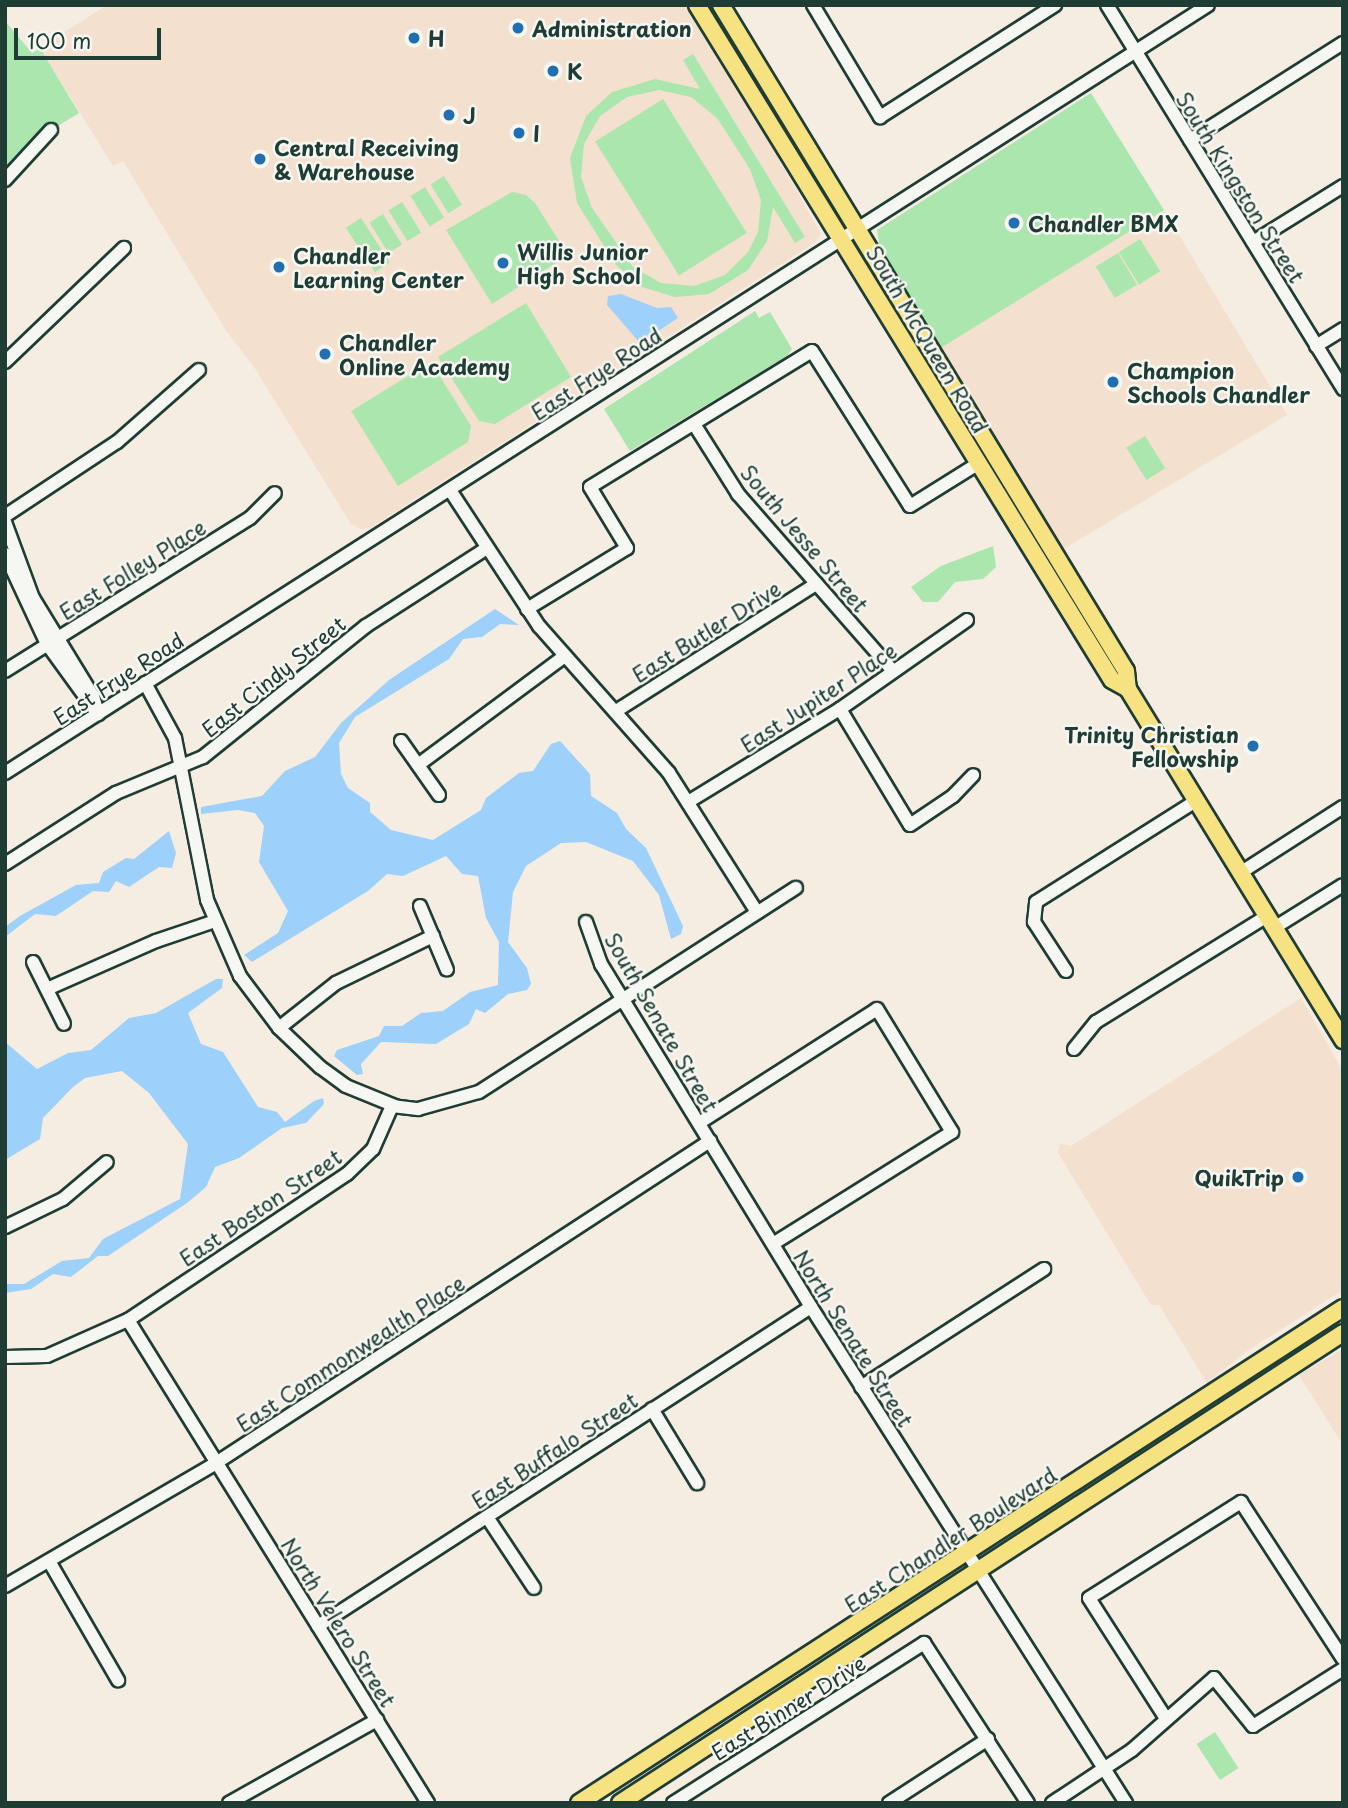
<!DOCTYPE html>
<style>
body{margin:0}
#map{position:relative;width:1348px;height:1808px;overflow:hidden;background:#f5ece2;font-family:"Playpen Sans",sans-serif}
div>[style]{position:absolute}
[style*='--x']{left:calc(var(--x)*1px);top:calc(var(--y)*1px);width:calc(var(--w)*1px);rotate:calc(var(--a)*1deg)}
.built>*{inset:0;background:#f4e0ce;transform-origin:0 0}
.green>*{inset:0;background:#aae6ad;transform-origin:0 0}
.water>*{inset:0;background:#9dd1fb}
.roads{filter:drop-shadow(2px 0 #1f3d34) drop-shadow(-2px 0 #1f3d34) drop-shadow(0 2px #1f3d34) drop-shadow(0 -2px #1f3d34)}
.minor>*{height:12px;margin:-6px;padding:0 6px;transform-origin:6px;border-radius:6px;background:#f6f6f2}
.major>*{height:16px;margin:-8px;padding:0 8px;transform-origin:8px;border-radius:8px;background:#f6e281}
.dots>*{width:19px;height:19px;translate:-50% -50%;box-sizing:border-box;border:4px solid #f6f6f2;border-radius:50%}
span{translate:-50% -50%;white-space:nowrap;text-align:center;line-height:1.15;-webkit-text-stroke:5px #f6f6f2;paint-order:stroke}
.poi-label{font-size:21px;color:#1f3d34;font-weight:700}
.left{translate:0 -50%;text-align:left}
.right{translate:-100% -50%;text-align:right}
.street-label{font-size:21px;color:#1f3d34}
.frame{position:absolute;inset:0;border:7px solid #1f3d34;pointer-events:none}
.scale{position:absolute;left:14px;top:28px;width:147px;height:32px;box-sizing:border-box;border:4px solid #1f3d34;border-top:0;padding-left:9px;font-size:21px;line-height:24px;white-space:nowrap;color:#1f3d34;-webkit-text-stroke:5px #f6f6f2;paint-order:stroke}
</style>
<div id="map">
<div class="built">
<i style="clip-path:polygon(107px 5px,691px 5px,821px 234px,816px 242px,370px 528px,360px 529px,351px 524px,254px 367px,227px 332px,123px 161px,113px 166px,40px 48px)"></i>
<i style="left:1164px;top:210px;width:239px;height:264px;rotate:59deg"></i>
<i style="clip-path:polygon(1301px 998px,1343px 1071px,1343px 1290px,1247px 1351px,1207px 1383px,1159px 1305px,1151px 1305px,1058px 1153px,1060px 1144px,1071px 1146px)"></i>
<i style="clip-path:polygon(1343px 1349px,1343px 1445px,1299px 1375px)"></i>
</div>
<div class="green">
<i style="clip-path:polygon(5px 21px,32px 53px,40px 48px,79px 113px,51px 130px,5px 180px)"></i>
<i style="clip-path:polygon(evenodd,693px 54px,805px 237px,795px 243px,773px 207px,767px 241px,748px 270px,709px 294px,675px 297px,642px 287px,616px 265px,577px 203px,570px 158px,586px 116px,612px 92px,655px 79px,700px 89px,683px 60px,693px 54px,659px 90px,691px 97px,717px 118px,750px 169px,761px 200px,758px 232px,748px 252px,725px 275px,694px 286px,661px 283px,633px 267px,592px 208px,581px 177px,584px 144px,600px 116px,627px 97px,659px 90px)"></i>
<i style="clip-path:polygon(1091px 93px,1164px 210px,939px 349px,880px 248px,877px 230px)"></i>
<i style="left:663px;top:99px;width:158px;height:80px;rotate:58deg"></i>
<i style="left:444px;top:176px;width:34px;height:16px;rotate:58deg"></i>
<i style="left:425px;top:187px;width:36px;height:17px;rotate:58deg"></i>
<i style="clip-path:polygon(512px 192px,526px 195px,535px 203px,568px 255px,492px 304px,446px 230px)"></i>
<i style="left:402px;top:202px;width:36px;height:16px;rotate:58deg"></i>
<i style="left:383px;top:214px;width:36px;height:16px;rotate:58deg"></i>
<i style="left:361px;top:218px;width:53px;height:18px;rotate:57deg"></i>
<i style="left:1140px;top:239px;width:38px;height:25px;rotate:58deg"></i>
<i style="left:1118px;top:253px;width:37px;height:26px;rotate:59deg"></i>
<i style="clip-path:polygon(526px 303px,571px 377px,495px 424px,479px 421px,438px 357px)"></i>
<i style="clip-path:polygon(755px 311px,759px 318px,770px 312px,792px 349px,787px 356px,630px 451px,604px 409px)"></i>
<i style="clip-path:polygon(431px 362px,471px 426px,468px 442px,398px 486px,351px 411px)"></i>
<i style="left:1145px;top:436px;width:38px;height:22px;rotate:58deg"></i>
<i style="clip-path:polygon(993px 546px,996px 567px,983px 579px,955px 582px,938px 602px,923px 602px,911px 587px,941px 566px)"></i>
<i style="left:1215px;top:1732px;width:43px;height:22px;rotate:57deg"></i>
</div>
<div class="water">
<i style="clip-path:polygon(621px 294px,657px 308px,671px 307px,678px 318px,640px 343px,607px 305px,608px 296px)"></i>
<i style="clip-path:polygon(495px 609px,519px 625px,500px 624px,482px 637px,463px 639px,449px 659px,355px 717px,339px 743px,341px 774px,348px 788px,370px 803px,370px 812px,391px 830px,433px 840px,481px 810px,486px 798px,519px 773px,533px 771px,551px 744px,560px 741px,590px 774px,591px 796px,617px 813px,626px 829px,646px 848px,683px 926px,681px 934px,671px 939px,659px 895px,633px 861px,586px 842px,561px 843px,526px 866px,513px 892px,508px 942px,527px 968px,531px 984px,527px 990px,508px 994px,485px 1013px,476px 1009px,469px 1024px,436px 1044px,381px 1042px,361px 1064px,363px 1074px,357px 1075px,334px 1056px,337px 1050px,379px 1036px,384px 1026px,402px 1026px,421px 1013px,443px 1011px,470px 992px,498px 985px,499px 942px,486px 918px,478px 876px,462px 874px,446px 856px,403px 876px,387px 874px,368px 891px,252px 962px,244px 955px,278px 933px,288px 911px,259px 862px,264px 826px,255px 813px,238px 810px,201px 814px,201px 807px,262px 796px,285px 771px,315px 757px,341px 723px,389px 680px)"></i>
<i style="clip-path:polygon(169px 831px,176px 853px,172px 868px,159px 867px,129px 887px,116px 881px,109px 892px,93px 891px,56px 916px,35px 914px,5px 937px,5px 927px,20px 916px,76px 885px,99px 883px,103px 872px,126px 858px,134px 859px)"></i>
<i style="clip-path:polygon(216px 979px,223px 979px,222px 988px,188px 1013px,201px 1044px,223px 1052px,258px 1107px,277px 1112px,285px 1122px,314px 1101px,323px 1098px,324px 1104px,306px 1123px,282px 1128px,239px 1158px,215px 1167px,206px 1187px,187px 1203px,108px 1256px,98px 1256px,71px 1277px,53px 1274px,31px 1289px,5px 1293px,5px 1284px,24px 1284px,62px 1261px,89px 1258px,103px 1239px,180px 1199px,188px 1144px,149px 1093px,122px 1071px,85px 1078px,73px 1087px,43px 1118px,40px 1139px,5px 1160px,5px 1042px,37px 1069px,68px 1053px,91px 1050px,129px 1018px,156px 1013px)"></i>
</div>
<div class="roads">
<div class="minor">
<i style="--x:813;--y:5;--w:131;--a:59.1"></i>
<i style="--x:880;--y:117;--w:208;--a:-32.6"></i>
<i style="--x:1107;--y:5;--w:451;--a:58.4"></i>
<i style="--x:1190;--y:140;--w:181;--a:-32.4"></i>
<i style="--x:5;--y:180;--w:68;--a:-47.4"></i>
<i style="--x:1253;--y:242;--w:106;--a:-31.9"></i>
<i style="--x:1316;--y:346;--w:32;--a:-32"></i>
<i style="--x:5;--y:362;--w:165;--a:-43.8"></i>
<i style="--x:694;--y:424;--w:83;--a:57.8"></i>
<i style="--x:738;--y:494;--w:235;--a:48.8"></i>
<i style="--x:450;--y:490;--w:163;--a:56.8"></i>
<i style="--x:539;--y:626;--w:196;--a:48.5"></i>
<i style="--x:669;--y:773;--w:165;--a:57.7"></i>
<i style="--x:5;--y:516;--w:134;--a:-33.5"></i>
<i style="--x:117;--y:442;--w:109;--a:-41.3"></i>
<i style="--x:5;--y:522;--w:81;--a:69.8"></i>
<i style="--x:33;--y:598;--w:115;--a:58.5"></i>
<i style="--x:93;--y:696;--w:19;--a:74"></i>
<i style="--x:5;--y:554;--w:99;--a:65"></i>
<i style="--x:47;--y:644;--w:85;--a:54.1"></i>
<i style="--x:527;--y:609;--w:117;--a:-31.4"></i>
<i style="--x:627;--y:548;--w:71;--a:-121.2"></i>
<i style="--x:590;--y:487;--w:260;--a:-31.5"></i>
<i style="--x:812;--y:351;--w:183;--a:57.7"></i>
<i style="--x:910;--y:506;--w:81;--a:-31.9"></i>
<i style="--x:5;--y:671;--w:289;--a:-32"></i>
<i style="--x:250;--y:518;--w:35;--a:-45"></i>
<i style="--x:145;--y:683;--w:63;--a:61.4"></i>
<i style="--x:175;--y:738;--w:165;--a:78.8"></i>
<i style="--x:207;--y:900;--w:83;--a:66.5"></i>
<i style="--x:240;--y:976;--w:65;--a:53.1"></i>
<i style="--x:279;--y:1028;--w:57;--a:43.6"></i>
<i style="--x:320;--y:1067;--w:32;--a:36"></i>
<i style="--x:346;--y:1086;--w:53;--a:22.2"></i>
<i style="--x:840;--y:709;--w:135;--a:58.9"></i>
<i style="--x:910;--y:825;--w:52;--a:-34"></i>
<i style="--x:953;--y:796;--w:29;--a:-46"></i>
<i style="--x:616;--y:711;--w:237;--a:-32.4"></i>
<i style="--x:401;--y:741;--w:66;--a:54.9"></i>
<i style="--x:418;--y:765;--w:183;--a:-36.6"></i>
<i style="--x:5;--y:773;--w:1427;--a:-32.55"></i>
<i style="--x:688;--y:802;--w:178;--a:-31.5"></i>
<i style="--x:840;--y:709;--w:155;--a:-35"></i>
<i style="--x:5;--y:864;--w:132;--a:-32.6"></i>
<i style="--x:116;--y:793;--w:94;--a:-22.5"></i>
<i style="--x:203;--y:757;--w:209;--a:-38.8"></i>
<i style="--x:366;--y:626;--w:144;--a:-32.8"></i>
<i style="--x:1240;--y:873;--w:122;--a:-32.7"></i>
<i style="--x:420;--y:906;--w:69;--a:67.1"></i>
<i style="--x:586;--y:922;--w:45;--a:70.3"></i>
<i style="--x:601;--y:964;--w:402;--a:58.5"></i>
<i style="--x:811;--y:1307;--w:588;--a:57.58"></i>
<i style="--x:1274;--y:928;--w:81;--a:-31.9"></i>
<i style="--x:33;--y:962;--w:69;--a:63.4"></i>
<i style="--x:1066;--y:971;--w:59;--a:-123.1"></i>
<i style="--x:1034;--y:922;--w:20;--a:-84"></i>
<i style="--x:1036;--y:902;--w:189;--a:-32.3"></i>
<i style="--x:47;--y:989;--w:119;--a:-23.8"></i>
<i style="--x:156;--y:941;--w:62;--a:-18.7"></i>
<i style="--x:279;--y:1028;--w:73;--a:-38.3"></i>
<i style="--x:336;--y:983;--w:108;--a:-25.9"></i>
<i style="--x:1074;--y:1049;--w:35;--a:-51"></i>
<i style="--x:1096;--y:1022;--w:201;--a:-31.8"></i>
<i style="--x:699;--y:1123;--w:211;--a:-32.6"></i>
<i style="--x:877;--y:1009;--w:144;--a:58.6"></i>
<i style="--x:952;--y:1132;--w:211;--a:148"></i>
<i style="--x:5;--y:1227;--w:64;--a:-25.8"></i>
<i style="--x:63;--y:1199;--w:57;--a:-40.1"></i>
<i style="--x:128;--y:1320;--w:569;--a:58.15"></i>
<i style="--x:5;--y:1357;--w:42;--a:-1.4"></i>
<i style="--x:47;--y:1356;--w:89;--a:-24"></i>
<i style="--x:128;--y:1320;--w:263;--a:-33.7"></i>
<i style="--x:347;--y:1174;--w:36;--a:-44"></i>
<i style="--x:373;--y:1149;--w:47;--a:-66.2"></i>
<i style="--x:392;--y:1106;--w:26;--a:7"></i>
<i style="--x:418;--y:1109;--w:63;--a:-15.6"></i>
<i style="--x:479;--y:1092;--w:377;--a:-32.8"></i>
<i style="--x:861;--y:1387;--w:218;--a:-32.8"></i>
<i style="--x:652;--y:1409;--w:87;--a:58.7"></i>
<i style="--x:487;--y:1517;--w:85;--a:56.5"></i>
<i style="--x:49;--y:1561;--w:138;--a:59.9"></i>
<i style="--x:5;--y:1586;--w:244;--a:-30.2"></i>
<i style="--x:216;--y:1463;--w:590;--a:-33.1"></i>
<i style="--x:318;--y:1626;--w:587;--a:-32.91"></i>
<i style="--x:1165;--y:1717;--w:141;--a:-122.6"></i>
<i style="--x:1089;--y:1598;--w:180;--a:-32.3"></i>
<i style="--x:1241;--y:1502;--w:187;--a:57"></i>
<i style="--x:229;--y:1803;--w:170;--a:-29.3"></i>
<i style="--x:673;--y:1803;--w:298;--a:-32.5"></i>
<i style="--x:924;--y:1643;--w:191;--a:57"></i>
<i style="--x:889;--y:1803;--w:118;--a:-32.9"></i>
<i style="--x:1052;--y:1803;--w:96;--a:-33.5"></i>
<i style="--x:1132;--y:1750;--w:109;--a:-41.3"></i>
<i style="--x:1214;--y:1678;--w:62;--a:50.9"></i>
<i style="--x:1253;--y:1726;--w:107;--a:-32.3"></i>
</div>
<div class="major">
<i style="--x:697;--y:5;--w:792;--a:58.42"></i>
<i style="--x:1112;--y:680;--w:18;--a:29"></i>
<i style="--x:721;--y:5;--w:779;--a:58.7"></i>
<i style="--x:1126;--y:671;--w:18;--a:84"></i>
<i style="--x:1128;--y:689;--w:412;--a:58.5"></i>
<i style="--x:579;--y:1803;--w:910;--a:-32.94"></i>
<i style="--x:620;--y:1803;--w:862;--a:-33.03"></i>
</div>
</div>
<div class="dots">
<i style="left:518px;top:28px;background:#1f6fb2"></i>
<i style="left:414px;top:38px;background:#1f6fb2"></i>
<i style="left:553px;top:71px;background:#1f6fb2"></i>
<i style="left:449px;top:115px;background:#1f6fb2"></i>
<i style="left:519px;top:133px;background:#1f6fb2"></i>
<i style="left:260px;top:159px;background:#1f6fb2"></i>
<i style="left:1014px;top:223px;background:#1f6fb2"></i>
<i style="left:503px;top:263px;background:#1f6fb2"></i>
<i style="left:279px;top:267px;background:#1f6fb2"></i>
<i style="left:325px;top:354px;background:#1f6fb2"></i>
<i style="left:1113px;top:382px;background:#1f6fb2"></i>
<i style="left:1253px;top:746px;background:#1f6fb2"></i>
<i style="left:1298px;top:1177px;background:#1f6fb2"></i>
</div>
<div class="poi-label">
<span class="left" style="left:532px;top:28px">Administration</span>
<span class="left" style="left:428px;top:38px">H</span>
<span class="left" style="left:567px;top:71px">K</span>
<span class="left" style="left:463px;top:115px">J</span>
<span class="left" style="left:533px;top:133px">I</span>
<span class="left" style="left:274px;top:159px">Central Receiving<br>&amp; Warehouse</span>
<span class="left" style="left:1028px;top:223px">Chandler BMX</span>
<span class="left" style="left:517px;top:263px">Willis Junior<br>High School</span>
<span class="left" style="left:293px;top:267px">Chandler<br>Learning Center</span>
<span class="left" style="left:339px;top:354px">Chandler<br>Online Academy</span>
<span class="left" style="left:1127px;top:382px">Champion<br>Schools Chandler</span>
<span class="right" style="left:1239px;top:746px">Trinity Christian<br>Fellowship</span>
<span class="right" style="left:1284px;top:1177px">QuikTrip</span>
</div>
<div class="street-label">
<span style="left:1241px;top:187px;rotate:58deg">South Kingston Street</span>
<span style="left:928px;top:339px;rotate:59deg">South McQueen Road</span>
<span style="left:596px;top:373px;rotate:-33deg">East Frye Road</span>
<span style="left:805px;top:538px;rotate:50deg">South Jesse Street</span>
<span style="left:132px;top:569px;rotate:-32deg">East Folley Place</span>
<span style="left:706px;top:631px;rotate:-32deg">East Butler Drive</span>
<span style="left:273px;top:676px;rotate:-39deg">East Cindy Street</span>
<span style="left:118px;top:678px;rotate:-33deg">East Frye Road</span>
<span style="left:818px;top:697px;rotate:-33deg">East Jupiter Place</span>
<span style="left:662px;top:1022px;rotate:60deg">South Senate Street</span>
<span style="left:260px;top:1207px;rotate:-34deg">East Boston Street</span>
<span style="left:854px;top:1338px;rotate:58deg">North Senate Street</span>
<span style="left:350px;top:1353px;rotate:-33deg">East Commonwealth Place</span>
<span style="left:554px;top:1450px;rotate:-33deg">East Buffalo Street</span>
<span style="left:950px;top:1539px;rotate:-33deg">East Chandler Boulevard</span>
<span style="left:339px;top:1622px;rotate:58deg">North Velero Street</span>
<span style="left:788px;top:1707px;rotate:-32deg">East Binner Drive</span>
</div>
<div class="frame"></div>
<div class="scale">100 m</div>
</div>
